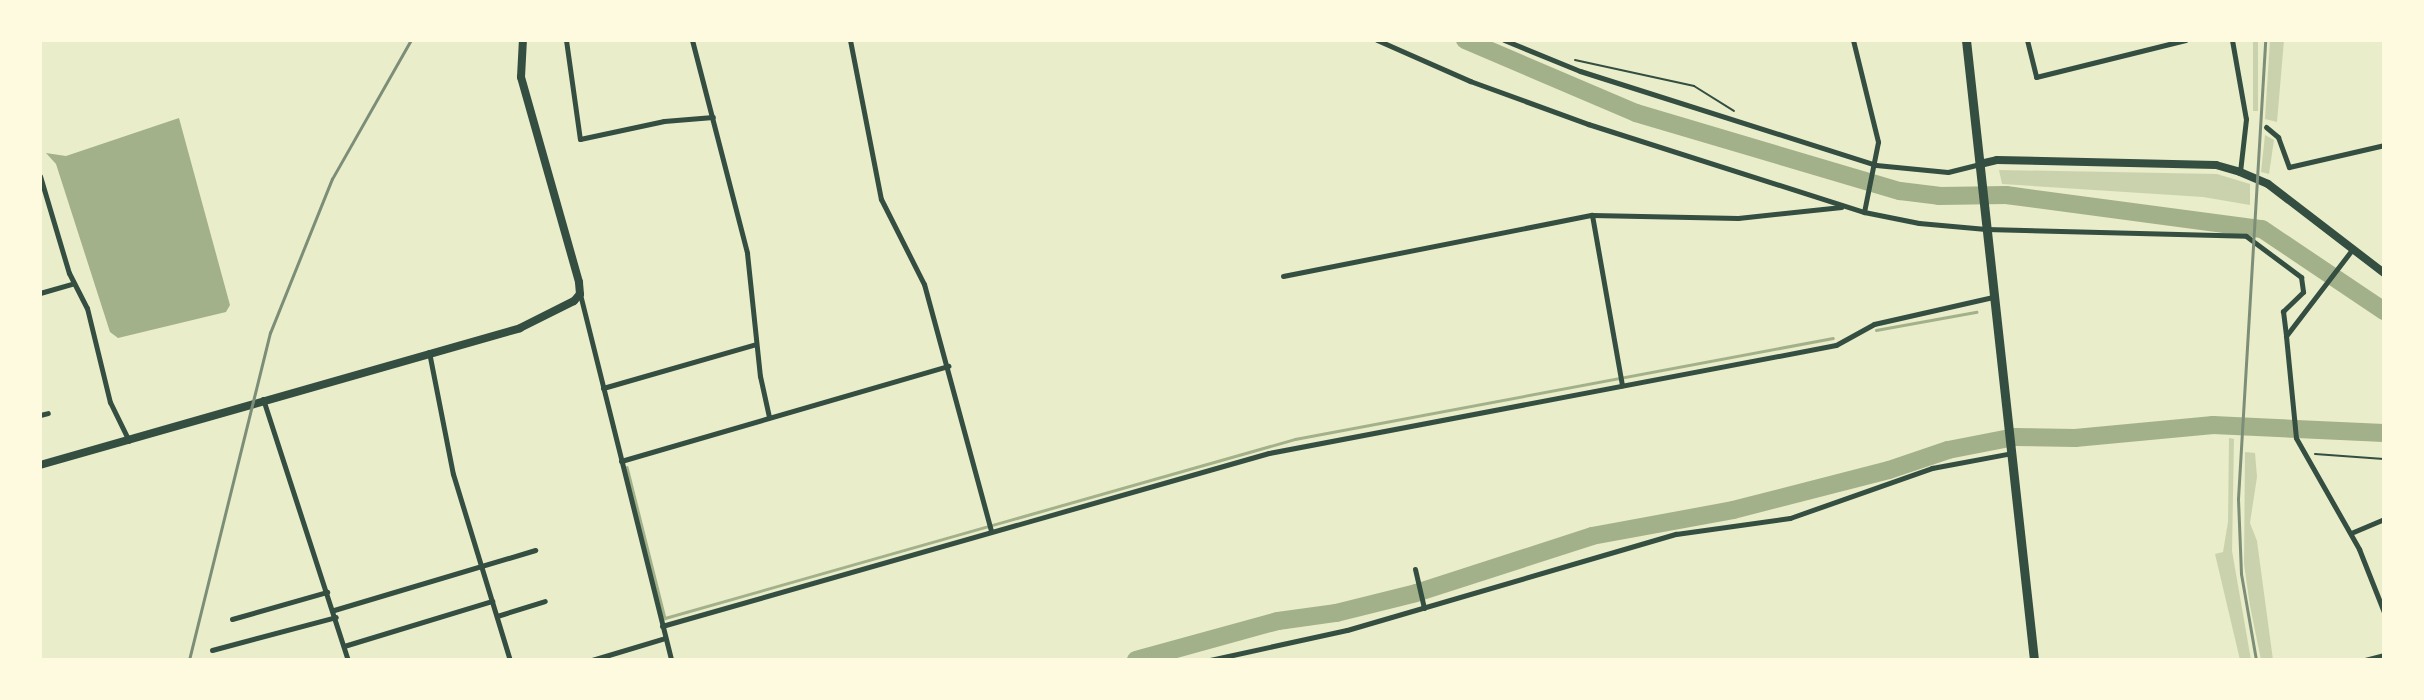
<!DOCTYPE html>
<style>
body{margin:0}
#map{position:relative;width:2424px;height:700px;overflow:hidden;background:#e9edc9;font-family:"PT Sans",sans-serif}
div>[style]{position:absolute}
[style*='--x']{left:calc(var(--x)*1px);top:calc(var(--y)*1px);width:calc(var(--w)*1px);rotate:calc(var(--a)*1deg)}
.green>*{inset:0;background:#cad2ad;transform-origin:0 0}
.water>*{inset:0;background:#a3b18a}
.stream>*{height:2.5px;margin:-1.25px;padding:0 1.25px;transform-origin:1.25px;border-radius:1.25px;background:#a3b18a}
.river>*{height:18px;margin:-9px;padding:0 9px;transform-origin:9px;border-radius:9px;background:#a3b18a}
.path>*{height:2px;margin:-1px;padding:0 1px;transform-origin:1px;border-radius:1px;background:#344e41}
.minor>*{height:5px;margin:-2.5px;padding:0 2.5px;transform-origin:2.5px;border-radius:2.5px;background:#344e41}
.secondary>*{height:8px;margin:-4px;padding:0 4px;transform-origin:4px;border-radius:4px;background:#344e41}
.trunk>*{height:9px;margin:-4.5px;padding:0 4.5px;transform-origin:4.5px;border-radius:4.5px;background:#344e41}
.rail>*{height:2.5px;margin:-1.25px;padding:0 1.25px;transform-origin:1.25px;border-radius:1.25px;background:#7c8e77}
span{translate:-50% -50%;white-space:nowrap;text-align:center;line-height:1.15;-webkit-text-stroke:5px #fefae0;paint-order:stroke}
.frame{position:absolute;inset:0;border:42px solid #fefae0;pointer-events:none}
</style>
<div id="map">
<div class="green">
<i style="left:2253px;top:40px;width:5px;height:71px"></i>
<i style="clip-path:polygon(2270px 40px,2284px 40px,2277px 122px,2265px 119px)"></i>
<i style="clip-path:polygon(2265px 135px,2274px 140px,2269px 174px,2261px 172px)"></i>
<i style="clip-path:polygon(1999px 170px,2217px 174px,2250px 184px,2250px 205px,2203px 197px,2002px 184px)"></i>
<i style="clip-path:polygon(2229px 438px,2234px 439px,2232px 551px,2251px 660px,2240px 660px,2215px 554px,2223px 552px,2228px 522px)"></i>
<i style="clip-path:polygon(2245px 452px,2255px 453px,2257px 477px,2250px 523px,2257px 541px,2273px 660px,2261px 660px,2250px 606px,2244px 564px)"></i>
</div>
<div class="water">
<i style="clip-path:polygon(179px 118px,230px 305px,226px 312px,118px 338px,110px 332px,56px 164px,46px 153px,66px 156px)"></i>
</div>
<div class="stream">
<i style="--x:1876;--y:330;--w:102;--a:-10.2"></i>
<i style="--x:627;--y:467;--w:156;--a:75.9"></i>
<i style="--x:665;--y:618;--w:655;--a:-15.86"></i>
<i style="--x:1295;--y:439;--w:547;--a:-10.63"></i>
</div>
<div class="river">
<i style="--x:1465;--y:40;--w:186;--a:23.1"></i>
<i style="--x:1636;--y:113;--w:275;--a:16.5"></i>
<i style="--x:1900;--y:191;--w:39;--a:7"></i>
<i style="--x:1939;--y:196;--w:67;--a:-0.9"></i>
<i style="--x:2006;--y:195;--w:258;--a:7.6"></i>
<i style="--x:2262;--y:229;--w:147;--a:33.9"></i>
<i style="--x:1136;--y:660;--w:147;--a:-15.4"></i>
<i style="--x:1278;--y:621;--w:59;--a:-7.9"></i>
<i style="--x:1336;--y:613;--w:82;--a:-14"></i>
<i style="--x:1416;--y:593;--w:185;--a:-17.9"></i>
<i style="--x:1592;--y:536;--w:143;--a:-10.4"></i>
<i style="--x:1733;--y:510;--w:161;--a:-14.4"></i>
<i style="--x:1889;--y:470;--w:62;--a:-18.7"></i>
<i style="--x:1948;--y:450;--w:68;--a:-11"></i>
<i style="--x:2015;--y:437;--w:60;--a:1"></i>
<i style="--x:2075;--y:438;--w:139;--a:-5.4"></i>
<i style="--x:2213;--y:425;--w:171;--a:2.7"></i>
</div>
<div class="path">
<i style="--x:1575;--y:60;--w:122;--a:12.3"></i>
<i style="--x:1694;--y:86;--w:47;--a:32"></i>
<i style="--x:2315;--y:454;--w:69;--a:4.1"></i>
</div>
<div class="minor">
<i style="--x:566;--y:40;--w:100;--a:82"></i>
<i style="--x:580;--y:139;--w:86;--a:-12.1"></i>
<i style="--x:664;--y:121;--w:49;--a:-4.7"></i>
<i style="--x:692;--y:40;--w:220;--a:75.5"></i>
<i style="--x:747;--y:253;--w:124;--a:84"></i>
<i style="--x:760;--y:376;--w:42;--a:77.6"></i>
<i style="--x:850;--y:40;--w:162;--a:79"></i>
<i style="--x:881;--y:199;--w:95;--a:63.2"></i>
<i style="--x:924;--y:284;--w:256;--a:74.8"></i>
<i style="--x:1377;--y:40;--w:102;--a:23.8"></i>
<i style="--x:1470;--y:81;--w:126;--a:20"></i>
<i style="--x:1588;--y:124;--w:290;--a:17.7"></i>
<i style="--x:1864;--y:212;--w:56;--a:11.3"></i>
<i style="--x:1919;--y:223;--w:67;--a:5.1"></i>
<i style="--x:1986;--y:229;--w:260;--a:1.5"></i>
<i style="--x:2246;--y:236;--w:69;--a:36.7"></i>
<i style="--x:2301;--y:277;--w:15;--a:82"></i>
<i style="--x:2303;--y:292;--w:28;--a:136"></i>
<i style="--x:2283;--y:311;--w:25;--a:83"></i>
<i style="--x:1504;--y:40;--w:82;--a:22.2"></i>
<i style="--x:1580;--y:71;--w:311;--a:17.6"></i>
<i style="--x:1876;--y:165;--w:72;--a:5.6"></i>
<i style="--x:1948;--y:172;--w:33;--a:-14"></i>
<i style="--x:1853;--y:40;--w:105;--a:76.2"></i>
<i style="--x:1878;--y:142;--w:71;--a:101.3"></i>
<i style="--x:2027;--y:40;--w:38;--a:76"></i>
<i style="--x:2036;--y:77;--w:154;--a:-13.9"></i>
<i style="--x:2232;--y:40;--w:80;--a:80"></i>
<i style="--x:2246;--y:119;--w:53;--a:96.5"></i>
<i style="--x:2266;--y:127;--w:16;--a:40"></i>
<i style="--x:2278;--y:137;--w:32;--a:70"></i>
<i style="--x:2289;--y:167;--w:98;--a:-13"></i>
<i style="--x:40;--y:176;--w:101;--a:73.4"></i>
<i style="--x:69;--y:273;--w:39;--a:63"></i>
<i style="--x:87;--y:308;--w:97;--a:76.3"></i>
<i style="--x:110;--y:402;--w:43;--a:64"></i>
<i style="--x:1592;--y:215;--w:173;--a:80"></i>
<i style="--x:2351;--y:251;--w:107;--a:127.4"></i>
<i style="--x:2286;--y:336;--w:102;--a:84.4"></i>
<i style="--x:2296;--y:438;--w:128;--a:60.4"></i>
<i style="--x:2359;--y:549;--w:68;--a:68.4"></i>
<i style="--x:1283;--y:276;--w:315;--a:-11.2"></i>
<i style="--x:1592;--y:215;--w:146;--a:1.2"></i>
<i style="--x:1738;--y:218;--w:104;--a:-6.1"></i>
<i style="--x:40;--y:293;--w:35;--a:-16"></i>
<i style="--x:580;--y:294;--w:377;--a:76"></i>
<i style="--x:429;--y:352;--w:124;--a:78.9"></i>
<i style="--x:453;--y:474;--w:195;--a:73"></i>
<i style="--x:603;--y:388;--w:159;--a:-16"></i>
<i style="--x:263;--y:399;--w:274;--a:72"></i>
<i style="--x:40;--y:415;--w:8;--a:-14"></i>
<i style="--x:621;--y:461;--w:341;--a:-16.2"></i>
<i style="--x:2351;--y:533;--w:36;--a:-23"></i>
<i style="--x:1415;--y:569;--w:40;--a:77"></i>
<i style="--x:334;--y:610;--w:210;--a:-16.6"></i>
<i style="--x:497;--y:616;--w:50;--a:-17.4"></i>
<i style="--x:232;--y:619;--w:99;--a:-15.9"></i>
<i style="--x:662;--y:626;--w:631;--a:-15.91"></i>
<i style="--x:1269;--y:453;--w:577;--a:-10.78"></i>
<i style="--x:1836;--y:345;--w:43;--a:-28.9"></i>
<i style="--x:1874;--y:324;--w:122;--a:-12.8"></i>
<i style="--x:344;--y:646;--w:155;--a:-16.9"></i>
<i style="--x:212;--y:650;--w:128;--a:-14.9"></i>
<i style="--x:592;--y:660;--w:76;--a:-16.8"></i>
<i style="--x:1210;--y:660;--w:140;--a:-12.4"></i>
<i style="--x:1347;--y:630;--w:343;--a:-16.3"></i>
<i style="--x:1676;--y:534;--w:115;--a:-8"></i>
<i style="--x:1790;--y:518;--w:151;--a:-19.4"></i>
<i style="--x:1932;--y:468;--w:81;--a:-10.6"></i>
<i style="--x:2365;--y:660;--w:20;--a:-15"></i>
</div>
<div class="secondary">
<i style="--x:1980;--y:164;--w:17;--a:-13"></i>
<i style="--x:1997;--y:160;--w:219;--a:1.3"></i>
<i style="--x:2216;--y:165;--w:25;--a:16"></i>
<i style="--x:2240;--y:172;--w:30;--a:23"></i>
<i style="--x:2268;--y:184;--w:146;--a:37.5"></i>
<i style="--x:40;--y:465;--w:499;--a:-15.9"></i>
<i style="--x:520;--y:328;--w:60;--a:-26.6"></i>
<i style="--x:574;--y:301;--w:9;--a:-49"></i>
<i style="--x:580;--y:294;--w:12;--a:-95"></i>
<i style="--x:579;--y:282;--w:213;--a:-105.8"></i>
<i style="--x:521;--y:77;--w:37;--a:-87"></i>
</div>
<div class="trunk">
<i style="--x:1966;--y:40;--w:624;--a:83.74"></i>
</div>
<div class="rail">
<i style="--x:189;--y:660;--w:337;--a:-76.1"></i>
<i style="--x:270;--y:333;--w:166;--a:-68.1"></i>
<i style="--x:332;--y:179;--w:160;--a:-60.4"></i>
<i style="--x:2256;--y:660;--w:87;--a:-99.9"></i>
<i style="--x:2241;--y:574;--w:75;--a:-92.3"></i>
<i style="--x:2238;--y:499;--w:460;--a:-86.6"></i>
</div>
<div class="frame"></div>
</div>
